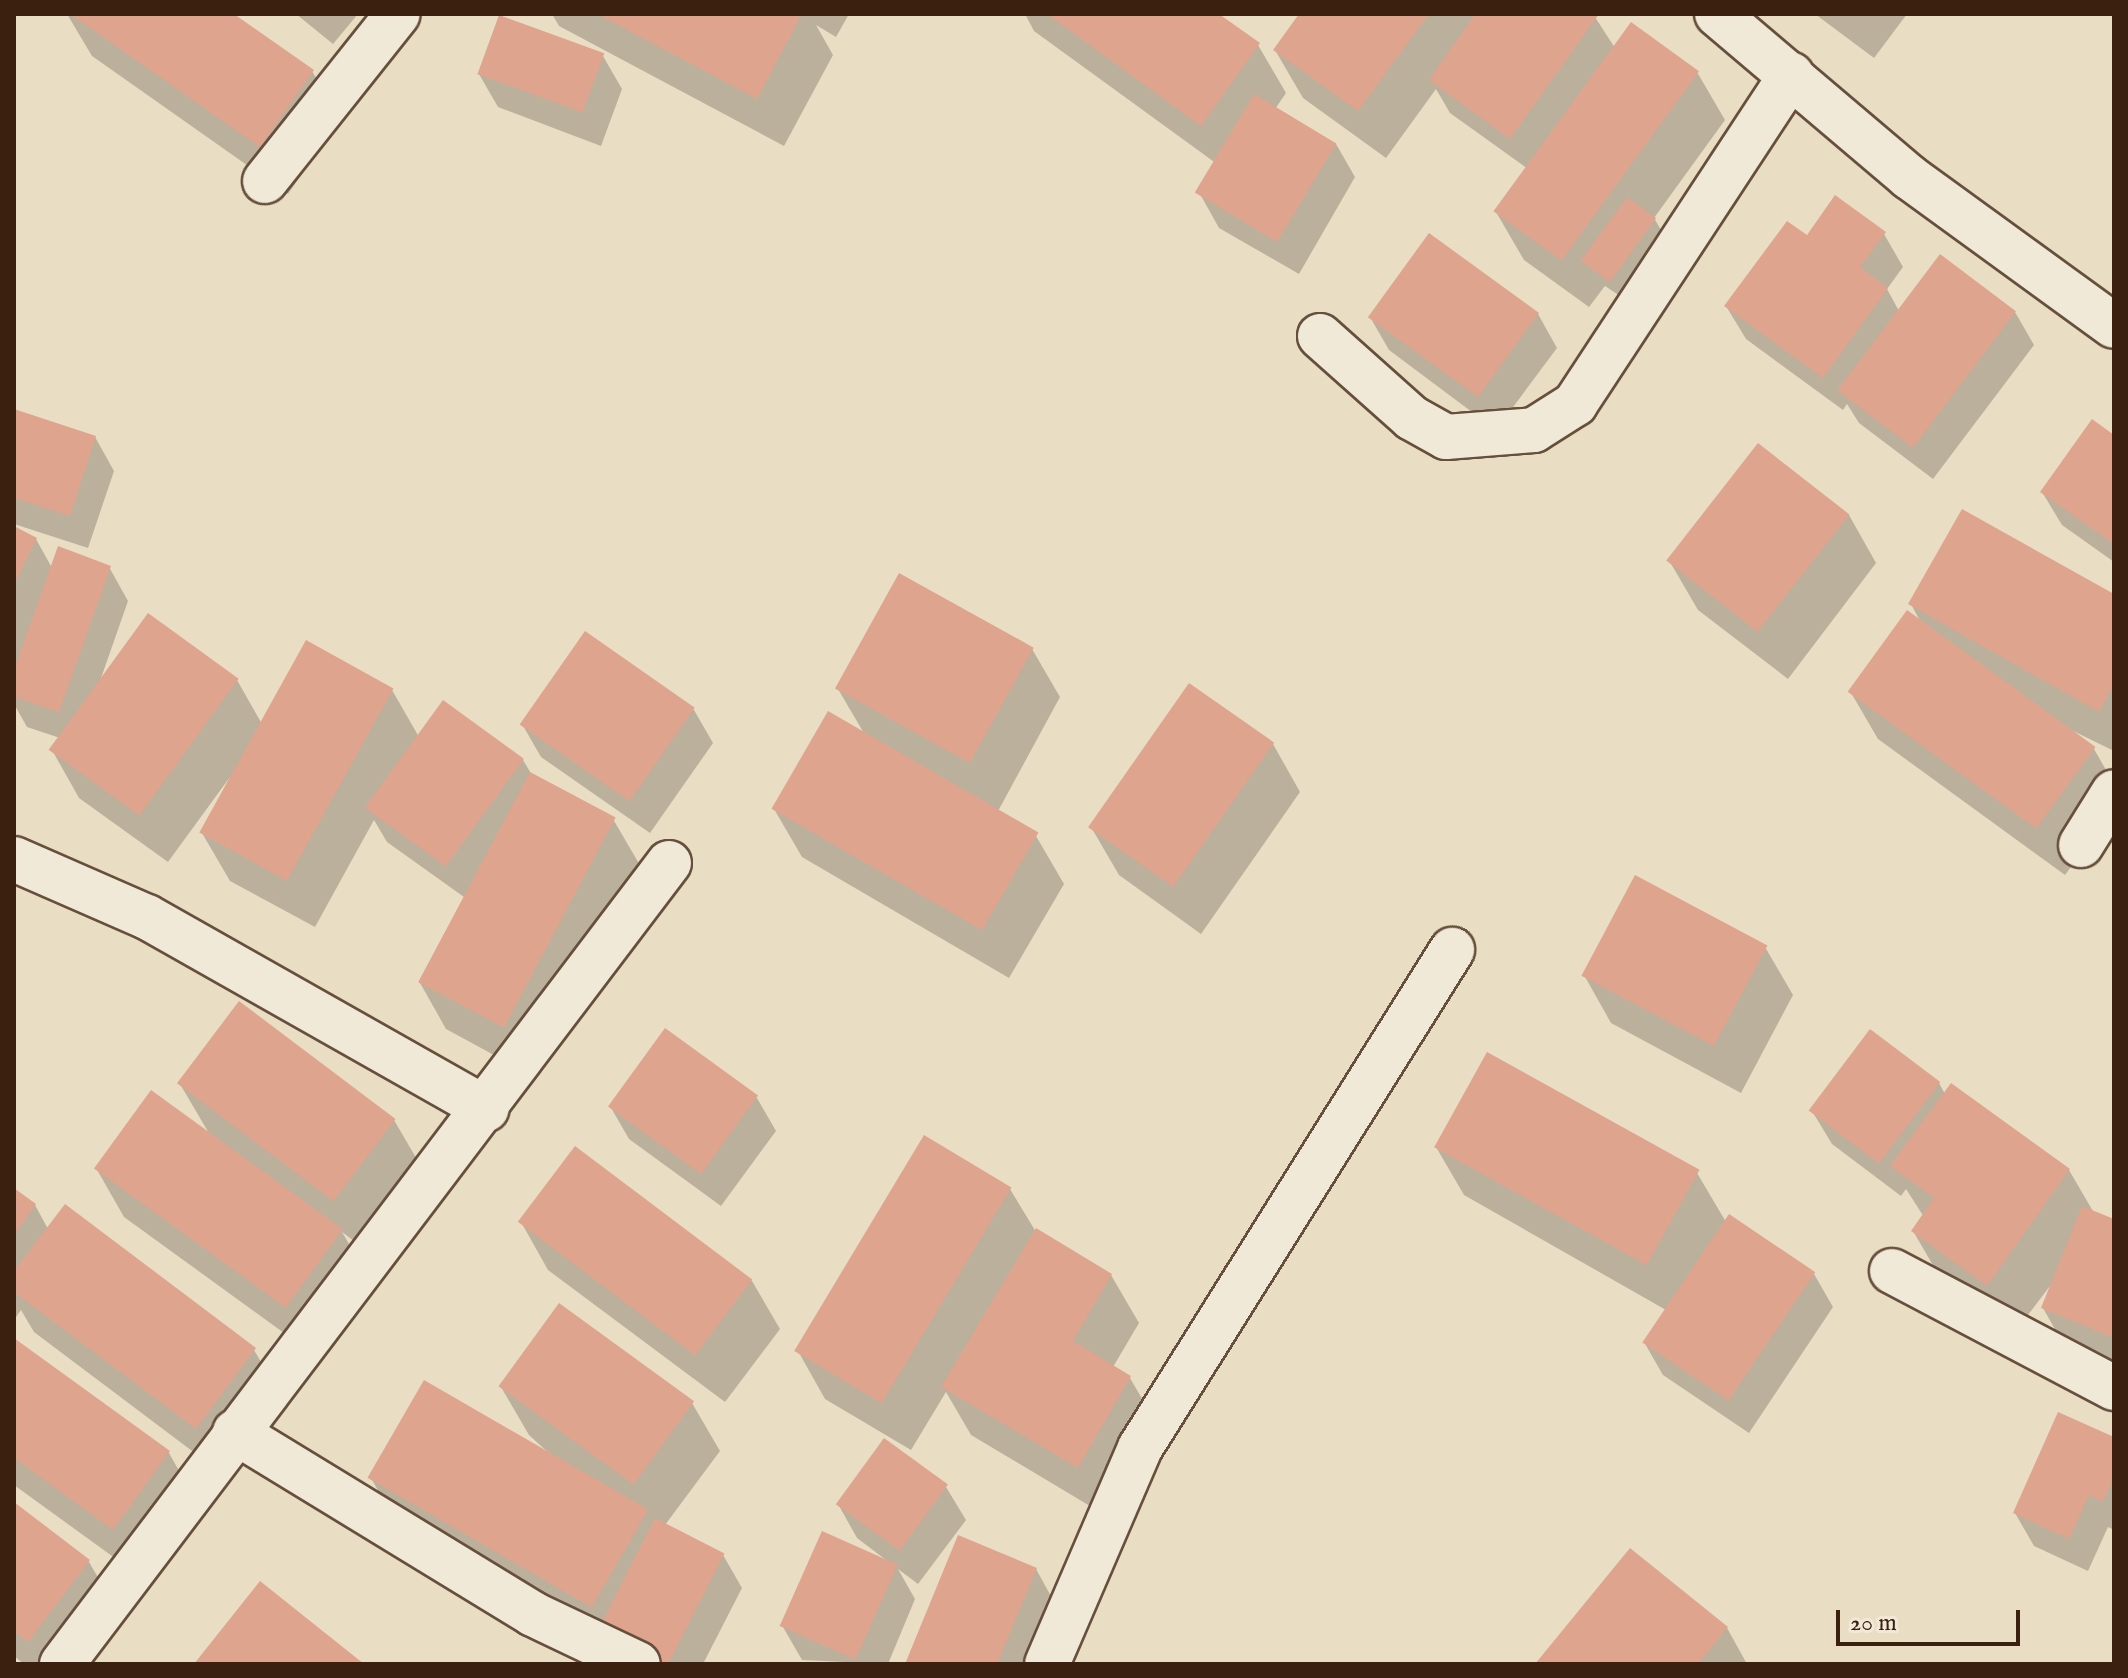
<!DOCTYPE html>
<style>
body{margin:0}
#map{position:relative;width:2128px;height:1678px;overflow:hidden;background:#e9ddc3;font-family:"IM FELL English",serif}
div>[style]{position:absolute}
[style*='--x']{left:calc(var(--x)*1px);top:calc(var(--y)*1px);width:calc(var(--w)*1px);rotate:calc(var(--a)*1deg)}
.shadow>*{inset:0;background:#0003}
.building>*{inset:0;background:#dea48e;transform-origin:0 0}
.roads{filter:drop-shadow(2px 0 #664f3c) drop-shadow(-2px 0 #664f3c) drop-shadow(0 2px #664f3c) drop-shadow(0 -2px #664f3c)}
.minor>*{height:44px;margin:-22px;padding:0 22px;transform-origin:22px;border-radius:22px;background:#f1e9d8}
span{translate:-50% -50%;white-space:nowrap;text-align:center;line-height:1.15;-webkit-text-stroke:6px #f1e9d8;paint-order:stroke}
.frame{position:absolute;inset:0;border:16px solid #3b200f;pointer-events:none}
.scale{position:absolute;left:1836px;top:1610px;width:184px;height:36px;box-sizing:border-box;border:4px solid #3b200f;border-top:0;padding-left:10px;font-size:24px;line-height:28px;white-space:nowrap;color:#3b200f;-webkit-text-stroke:6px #f1e9d8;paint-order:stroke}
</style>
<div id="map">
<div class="shadow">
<i style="clip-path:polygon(67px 14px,231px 14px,312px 71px,340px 119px,288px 194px,92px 56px)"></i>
<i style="clip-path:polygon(296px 14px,358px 14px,333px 44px)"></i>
<i style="clip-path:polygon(552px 14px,849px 14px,836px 37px,816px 25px,833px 55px,784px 146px,559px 26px)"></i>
<i style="clip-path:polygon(1025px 14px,1216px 14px,1258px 45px,1286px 93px,1275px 109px,1336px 144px,1355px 177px,1299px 274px,1219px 228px,1200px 194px,1217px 164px,1034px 31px)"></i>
<i style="clip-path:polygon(1302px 14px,1593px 14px,1615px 48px,1697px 72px,1725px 120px,1654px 218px,1664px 235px,1620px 296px,1605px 286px,1589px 307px,1524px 260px,1496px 212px,1528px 169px,1450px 113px,1436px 89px,1386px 158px,1303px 98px,1275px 50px)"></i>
<i style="clip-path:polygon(1815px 14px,1907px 14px,1874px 58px)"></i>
<i style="clip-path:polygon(603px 56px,622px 89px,601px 146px,498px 107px,479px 74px)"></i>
<i style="clip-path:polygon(1884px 234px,1903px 267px,1887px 289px,1899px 311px,2015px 312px,2034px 345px,1933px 479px,1859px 423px,1847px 404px,1843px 410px,1746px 339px,1726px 306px,1807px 238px)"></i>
<i style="clip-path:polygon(1538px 314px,1557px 348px,1496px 430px,1389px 350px,1370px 317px)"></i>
<i style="clip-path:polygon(14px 412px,95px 437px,114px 471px,88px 548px,14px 524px)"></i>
<i style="clip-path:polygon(2114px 437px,2114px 562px,2062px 525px,2042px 492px)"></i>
<i style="clip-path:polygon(1849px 515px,1876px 563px,1788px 679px,1698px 610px,1670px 562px)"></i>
<i style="clip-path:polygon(14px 529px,36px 539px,52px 568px,109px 567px,128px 601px,100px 681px,237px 680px,262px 724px,392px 690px,419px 737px,523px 760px,532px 775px,613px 819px,641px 867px,529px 1074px,446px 1029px,419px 981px,464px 897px,387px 842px,374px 820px,315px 927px,230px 881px,202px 833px,230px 777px,168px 862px,79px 798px,52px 750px,60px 738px,27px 727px,14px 704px)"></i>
<i style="clip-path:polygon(2114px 597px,2114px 751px,2059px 724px,2094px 749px,2114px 784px,2114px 808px,2065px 875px,1878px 739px,1850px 691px,1921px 623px,1911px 604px)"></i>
<i style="clip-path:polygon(1032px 649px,1060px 697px,997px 813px,1036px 836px,1064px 884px,1009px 978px,802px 857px,774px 809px,865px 735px,838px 689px)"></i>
<i style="clip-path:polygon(694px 710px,713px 743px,650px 833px,541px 757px,522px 724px)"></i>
<i style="clip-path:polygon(1273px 744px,1300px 792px,1201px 934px,1119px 875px,1091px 827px)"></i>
<i style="clip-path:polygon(1765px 947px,1793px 995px,1741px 1093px,1611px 1023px,1584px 975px)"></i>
<i style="clip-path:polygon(1939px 1083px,1945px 1094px,2069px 1170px,2094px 1213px,2114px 1221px,2114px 1374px,2070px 1356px,2043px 1308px,2053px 1282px,2015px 1332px,1941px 1279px,1913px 1231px,1924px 1217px,1906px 1189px,1901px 1196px,1832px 1144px,1812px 1111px)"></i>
<i style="clip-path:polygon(180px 1084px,394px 1120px,422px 1168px,362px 1247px,342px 1232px,369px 1278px,313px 1354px,124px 1217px,96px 1168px,210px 1135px)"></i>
<i style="clip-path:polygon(757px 1098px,776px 1131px,721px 1206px,629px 1139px,610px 1106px)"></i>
<i style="clip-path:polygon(1436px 1147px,1697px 1173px,1726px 1222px,1814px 1274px,1833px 1307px,1749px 1433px,1663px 1375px,1644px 1342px,1666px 1310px,1464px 1195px)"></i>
<i style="clip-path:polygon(1010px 1189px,1036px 1232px,1111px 1275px,1139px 1323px,1113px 1367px,1130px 1378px,1158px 1426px,1105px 1515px,971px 1435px,946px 1392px,911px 1450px,825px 1399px,798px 1351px)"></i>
<i style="clip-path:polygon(14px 1190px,35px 1205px,48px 1229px,254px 1350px,282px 1398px,224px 1475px,34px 1332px,21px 1310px,14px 1320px)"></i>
<i style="clip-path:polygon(521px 1222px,752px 1281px,780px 1329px,725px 1402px,548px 1270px)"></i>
<i style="clip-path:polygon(14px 1340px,169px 1453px,196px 1501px,141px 1577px,14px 1485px)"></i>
<i style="clip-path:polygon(501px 1387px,692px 1403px,720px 1451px,665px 1525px,723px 1555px,742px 1588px,703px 1664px,618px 1664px,398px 1526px,371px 1478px,551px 1455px,529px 1435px)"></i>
<i style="clip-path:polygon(2114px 1440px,2114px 1530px,2108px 1527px,2088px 1571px,2034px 1546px,2015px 1513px)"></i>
<i style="clip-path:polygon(946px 1487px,966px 1520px,918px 1584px,898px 1569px,915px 1599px,888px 1664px,802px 1660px,783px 1627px,886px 1560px,857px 1538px,838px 1504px)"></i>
<i style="clip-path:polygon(14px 1504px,89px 1562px,117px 1610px,75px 1664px,24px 1664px,14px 1656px)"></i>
<i style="clip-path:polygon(1036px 1569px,1063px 1618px,1044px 1664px,908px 1664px)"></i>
<i style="clip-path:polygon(1727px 1628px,1747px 1664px,1538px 1664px)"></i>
</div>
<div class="building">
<i style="clip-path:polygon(70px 14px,234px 14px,314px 70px,260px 147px)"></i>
<i style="clip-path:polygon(597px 14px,802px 14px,757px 99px)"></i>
<i style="clip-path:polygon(1047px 14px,1219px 14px,1260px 43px,1201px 126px)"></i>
<i style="clip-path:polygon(1299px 14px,1429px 14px,1358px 111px,1273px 50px)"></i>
<i style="clip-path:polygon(1475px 14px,1599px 14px,1510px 139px,1429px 80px)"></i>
<i style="left:499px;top:15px;width:112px;height:63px;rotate:20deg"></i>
<i style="left:1631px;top:22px;width:84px;height:234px;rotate:36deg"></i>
<i style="left:1254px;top:94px;width:96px;height:115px;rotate:31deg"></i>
<i style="clip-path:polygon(1835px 195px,1886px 232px,1860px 267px,1888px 288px,1823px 378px,1724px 306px,1787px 221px,1807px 235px)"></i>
<i style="left:1627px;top:197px;width:36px;height:79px;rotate:36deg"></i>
<i style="left:1429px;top:233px;width:136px;height:104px;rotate:36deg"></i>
<i style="left:1940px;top:254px;width:95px;height:171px;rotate:37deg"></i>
<i style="clip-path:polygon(14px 409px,96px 436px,70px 516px,14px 498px)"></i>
<i style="clip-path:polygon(2092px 419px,2114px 435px,2114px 544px,2040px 492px)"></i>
<i style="left:1758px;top:443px;width:116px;height:149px;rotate:38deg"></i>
<i style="clip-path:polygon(1962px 509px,2114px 594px,2114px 685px,2099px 712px,1908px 604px)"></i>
<i style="clip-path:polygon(14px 526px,37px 538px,14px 584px)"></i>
<i style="clip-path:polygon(58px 546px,111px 566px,59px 712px,14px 697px,14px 670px)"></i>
<i style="left:899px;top:573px;width:154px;height:132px;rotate:29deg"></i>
<i style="left:1907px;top:610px;width:233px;height:101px;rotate:36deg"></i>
<i style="left:148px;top:613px;width:112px;height:169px;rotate:36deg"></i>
<i style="left:585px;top:631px;width:134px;height:114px;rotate:35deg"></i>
<i style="left:306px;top:640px;width:100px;height:220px;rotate:29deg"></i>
<i style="left:1189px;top:683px;width:104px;height:176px;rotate:35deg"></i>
<i style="left:443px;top:700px;width:100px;height:133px;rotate:36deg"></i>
<i style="left:828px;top:711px;width:243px;height:113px;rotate:30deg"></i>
<i style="left:530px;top:772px;width:97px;height:238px;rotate:28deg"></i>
<i style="left:1635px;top:875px;width:150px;height:114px;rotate:28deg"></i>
<i style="left:239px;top:1001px;width:196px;height:103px;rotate:37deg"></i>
<i style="left:665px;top:1028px;width:115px;height:97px;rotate:36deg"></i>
<i style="left:1870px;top:1029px;width:88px;height:102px;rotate:37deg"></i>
<i style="left:1487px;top:1052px;width:243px;height:109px;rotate:29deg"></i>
<i style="clip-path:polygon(1951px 1083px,2070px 1169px,1987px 1286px,1911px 1231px,1934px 1198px,1890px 1166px)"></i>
<i style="left:151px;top:1090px;width:237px;height:97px;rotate:36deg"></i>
<i style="left:924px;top:1135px;width:102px;height:252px;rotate:31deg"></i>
<i style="left:575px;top:1146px;width:222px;height:95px;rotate:37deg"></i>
<i style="clip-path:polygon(14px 1188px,36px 1204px,14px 1235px)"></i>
<i style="clip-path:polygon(65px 1204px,256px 1348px,196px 1429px,14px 1292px,14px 1271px)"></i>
<i style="clip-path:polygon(2082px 1206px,2114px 1219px,2114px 1338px,2041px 1308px)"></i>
<i style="left:1729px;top:1214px;width:104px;height:155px;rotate:34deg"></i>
<i style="clip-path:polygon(1036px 1228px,1112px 1274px,1073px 1341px,1131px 1376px,1078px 1468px,941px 1387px)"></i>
<i style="left:559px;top:1303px;width:167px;height:103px;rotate:36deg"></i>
<i style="clip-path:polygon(14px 1338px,170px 1451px,113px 1530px,14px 1458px)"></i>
<i style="left:424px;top:1380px;width:259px;height:113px;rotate:30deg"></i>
<i style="clip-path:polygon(2058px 1412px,2114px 1437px,2114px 1477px,2103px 1502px,2089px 1495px,2069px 1539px,2013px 1513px)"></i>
<i style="left:884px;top:1438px;width:79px;height:82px;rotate:36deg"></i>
<i style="clip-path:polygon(14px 1502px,90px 1560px,28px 1642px,14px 1631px)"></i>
<i style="left:655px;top:1518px;width:78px;height:127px;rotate:27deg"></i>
<i style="left:822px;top:1531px;width:83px;height:104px;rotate:24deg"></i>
<i style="clip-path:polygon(958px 1535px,1037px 1568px,997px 1664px,905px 1664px)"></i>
<i style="clip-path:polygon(1630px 1548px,1728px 1627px,1698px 1664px,1535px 1664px)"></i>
<i style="clip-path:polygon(260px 1581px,364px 1664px,194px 1664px)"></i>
</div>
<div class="roads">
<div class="minor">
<i style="--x:1717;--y:14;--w:252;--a:40.3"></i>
<i style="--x:1909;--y:177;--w:253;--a:36"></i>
<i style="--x:265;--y:181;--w:213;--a:-51.5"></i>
<i style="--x:1320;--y:336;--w:123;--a:41.7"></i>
<i style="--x:1412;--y:418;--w:39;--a:29"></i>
<i style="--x:1446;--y:437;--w:88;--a:-4.5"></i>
<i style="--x:1534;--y:430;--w:49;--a:-32.4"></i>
<i style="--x:1575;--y:404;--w:394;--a:-56.7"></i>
<i style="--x:2081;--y:845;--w:62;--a:-58.1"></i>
<i style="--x:14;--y:859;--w:145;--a:23.6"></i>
<i style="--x:147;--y:917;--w:390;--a:29.5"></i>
<i style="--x:1892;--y:1271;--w:251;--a:27.8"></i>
<i style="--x:235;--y:1432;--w:349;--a:31.4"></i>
<i style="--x:533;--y:1614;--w:116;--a:25.5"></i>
<i style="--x:62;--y:1664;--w:1005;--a:-52.85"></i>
<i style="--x:1047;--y:1664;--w:235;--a:-66.7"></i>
<i style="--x:1140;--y:1448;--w:588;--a:-57.93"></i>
</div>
</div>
<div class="frame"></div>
<div class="scale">20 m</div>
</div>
